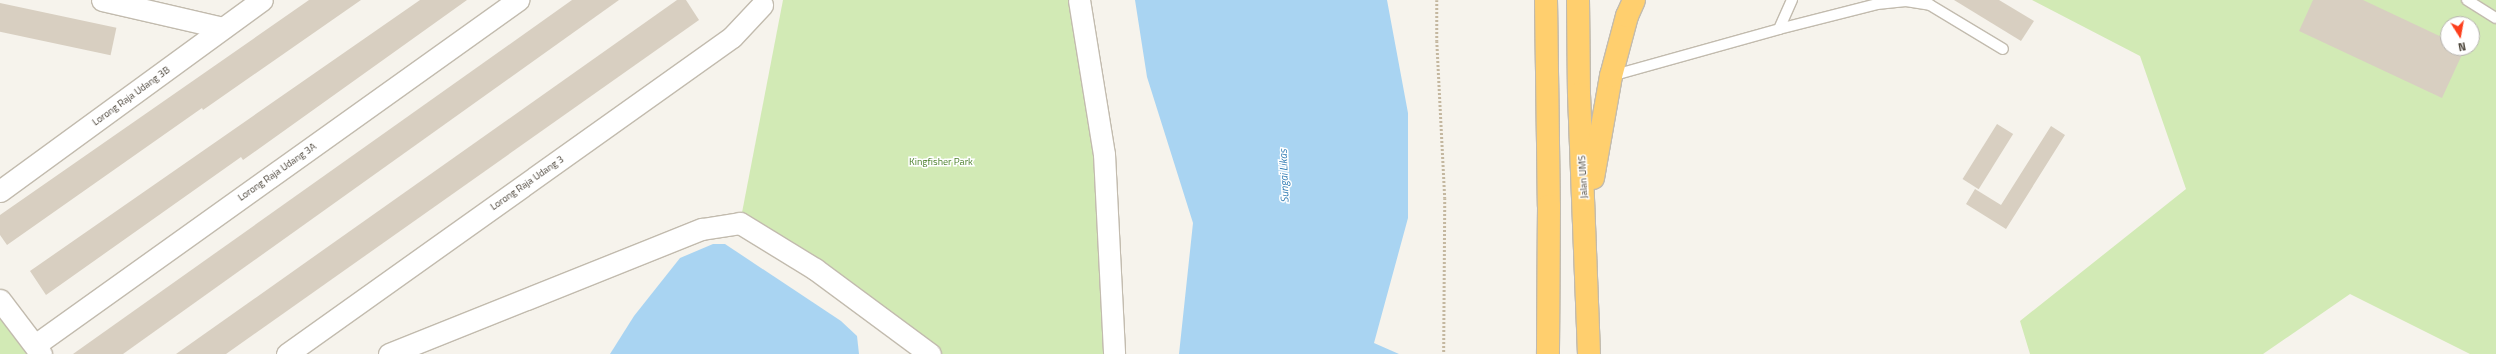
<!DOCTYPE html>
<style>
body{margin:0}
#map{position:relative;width:2496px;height:354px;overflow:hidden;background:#f6f3ec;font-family:"Titillium Web",sans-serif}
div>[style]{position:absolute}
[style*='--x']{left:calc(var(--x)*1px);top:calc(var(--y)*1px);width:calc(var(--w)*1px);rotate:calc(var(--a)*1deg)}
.green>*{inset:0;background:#d2eab5}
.water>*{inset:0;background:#a9d4f2}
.building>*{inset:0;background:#d8cfc1;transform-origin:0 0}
.path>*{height:2.5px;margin-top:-1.25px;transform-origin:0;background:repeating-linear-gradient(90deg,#c4b79f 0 2px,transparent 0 4px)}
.roads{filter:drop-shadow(1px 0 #c2bbae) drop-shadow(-1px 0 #c2bbae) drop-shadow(0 1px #c2bbae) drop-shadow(0 -1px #c2bbae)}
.lane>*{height:10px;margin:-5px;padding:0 5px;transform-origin:5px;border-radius:5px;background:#fff}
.street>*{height:21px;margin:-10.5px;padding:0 10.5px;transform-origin:10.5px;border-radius:10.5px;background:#fff}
.highway>*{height:22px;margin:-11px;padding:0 11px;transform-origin:11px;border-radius:11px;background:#ffcf6e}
span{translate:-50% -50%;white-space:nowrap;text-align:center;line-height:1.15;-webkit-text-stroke:3px #fff;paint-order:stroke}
.street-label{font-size:10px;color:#4b4439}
.park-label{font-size:10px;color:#4a7f2a}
.water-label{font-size:11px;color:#2e7ab2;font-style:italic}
.north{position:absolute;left:2440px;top:16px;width:40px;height:40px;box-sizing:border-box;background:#fff;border:1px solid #b7b4b0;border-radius:50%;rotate:169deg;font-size:11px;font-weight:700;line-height:16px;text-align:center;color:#4b4439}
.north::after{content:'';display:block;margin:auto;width:14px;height:18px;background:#fc3f1d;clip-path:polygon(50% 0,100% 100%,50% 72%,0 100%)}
</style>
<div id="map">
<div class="green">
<i style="clip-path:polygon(783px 0,1079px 0,1114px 354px,930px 354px,740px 223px)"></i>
<i style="clip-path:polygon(evenodd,2032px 0,2496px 0,2496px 354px,2470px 354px,2350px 294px,2263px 354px,2030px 354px,2020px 321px,2186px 189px,2140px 56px,2032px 0,2448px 24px,2472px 24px,2472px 48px,2448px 48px,2448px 24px)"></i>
<i style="clip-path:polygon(0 300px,41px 354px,0 354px)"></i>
</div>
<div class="water">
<i style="clip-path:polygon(1135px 0,1387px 0,1408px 113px,1408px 218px,1374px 343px,1399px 354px,1179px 354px,1193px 223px,1147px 77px)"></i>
<i style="clip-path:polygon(713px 244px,725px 244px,841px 321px,857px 336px,859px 354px,610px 354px,634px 316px,680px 258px)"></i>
</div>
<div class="building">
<i style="clip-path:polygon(309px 0,361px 0,203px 110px,202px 108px,7px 245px,0 235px,0 215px)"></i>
<i style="clip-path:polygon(420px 0,467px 0,243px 160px,241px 157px,46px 295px,30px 271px)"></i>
<i style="clip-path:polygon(572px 0,619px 0,123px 354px,73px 354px)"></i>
<i style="clip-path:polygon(677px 0,686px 0,699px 20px,226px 354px,176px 354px)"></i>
<i style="clip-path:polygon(1954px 0,1999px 0,2034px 21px,2021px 41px)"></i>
<i style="clip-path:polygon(2313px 0,2363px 0,2448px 40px,2448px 48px,2465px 48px,2442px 98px,2299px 31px)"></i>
<i style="left:0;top:3px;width:119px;height:28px;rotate:12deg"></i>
<i style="left:1997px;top:124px;width:19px;height:65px;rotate:32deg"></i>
<i style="clip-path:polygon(2051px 126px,2065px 135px,2006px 229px,1966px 204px,1975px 189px,2001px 205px)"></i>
</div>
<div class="path">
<i style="--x:1437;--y:0;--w:41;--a:90"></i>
<i style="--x:1437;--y:41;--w:157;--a:87.1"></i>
<i style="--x:1445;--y:198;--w:156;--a:90.4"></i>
</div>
<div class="roads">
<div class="lane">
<i style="--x:2467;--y:0;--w:34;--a:32"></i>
<i style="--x:1779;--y:29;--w:32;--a:-66"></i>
<i style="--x:1611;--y:76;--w:174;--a:-15.6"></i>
<i style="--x:1779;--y:29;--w:101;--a:-14.3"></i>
<i style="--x:1877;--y:4;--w:29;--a:-6"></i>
<i style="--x:1906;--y:1;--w:24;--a:9"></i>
<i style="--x:1930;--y:5;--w:85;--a:31.1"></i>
</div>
<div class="street">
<i style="--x:102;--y:0;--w:124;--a:13"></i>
<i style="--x:1079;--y:0;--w:156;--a:80.8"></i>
<i style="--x:1104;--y:154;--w:200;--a:87.1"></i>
<i style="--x:0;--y:191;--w:324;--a:-36.1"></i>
<i style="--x:0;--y:300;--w:68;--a:52.8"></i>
<i style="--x:35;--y:345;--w:594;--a:-35.54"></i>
<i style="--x:287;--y:354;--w:546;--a:-35.46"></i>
<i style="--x:732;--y:37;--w:44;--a:-46.8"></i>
<i style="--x:389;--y:354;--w:337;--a:-21.8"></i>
<i style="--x:702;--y:229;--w:38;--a:-9"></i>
<i style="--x:740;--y:223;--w:88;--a:31.5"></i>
<i style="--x:815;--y:269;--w:143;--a:36.5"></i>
</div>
<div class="highway">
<i style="--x:1546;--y:0;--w:206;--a:89.2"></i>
<i style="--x:1549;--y:206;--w:148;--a:90.4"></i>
<i style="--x:1578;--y:0;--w:94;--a:89.4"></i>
<i style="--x:1579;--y:94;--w:260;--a:87.8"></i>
<i style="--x:1593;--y:178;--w:104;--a:-80"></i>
<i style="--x:1611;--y:76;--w:62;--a:-75.1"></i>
<i style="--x:1627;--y:16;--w:17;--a:-66"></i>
</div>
</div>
<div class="street-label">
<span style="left:131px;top:96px;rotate:-36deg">Lorong Raja Udang 3B</span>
<span style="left:277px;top:172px;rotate:-35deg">Lorong Raja Udang 3A</span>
<span style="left:1583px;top:177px;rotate:-93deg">Jalan UMS</span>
<span style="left:527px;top:183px;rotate:-35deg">Lorong Raja Udang 3</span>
</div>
<div class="park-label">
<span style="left:941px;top:162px">Kingfisher Park</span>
</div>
<div class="water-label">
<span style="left:1284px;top:176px;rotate:-92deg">Sungai Likas</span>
</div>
<div class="north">N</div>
</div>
